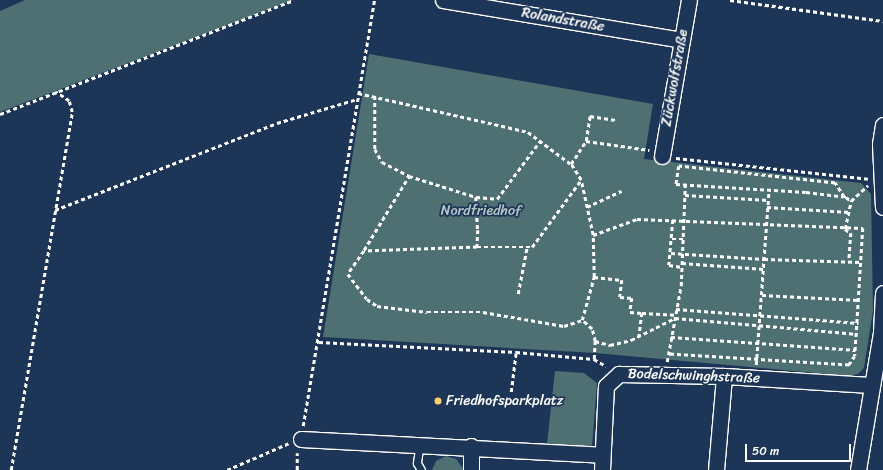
<!DOCTYPE html>
<meta charset="utf-8">
<style>
body{margin:0}
#map{position:relative;width:883px;height:470px;overflow:hidden;background:#1d3557;font-family:Sriracha,sans-serif}
div>[style]{position:absolute}
[style*='--x']{left:calc(var(--x)*1px);top:calc(var(--y)*1px);width:calc(var(--w)*1px);rotate:calc(var(--a)*1deg)}
.green>*{inset:0;background:#4e7072}
.path>*{height:2.5px;margin-top:-1.25px;transform-origin:0;background:repeating-linear-gradient(90deg,#fff 0 4px,transparent 0 7px)}
.roads{filter:drop-shadow(1px 0 #fff) drop-shadow(-1px 0 #fff) drop-shadow(0 1px #fff) drop-shadow(0 -1px #fff)}
.lane>*{height:7px;margin:-3.5px;padding:0 3.5px;transform-origin:3.5px;border-radius:3.5px;background:#1d3557}
.street>*{height:15px;margin:-7.5px;padding:0 7.5px;transform-origin:7.5px;border-radius:7.5px;background:#1d3557}
.dots>*{width:11px;height:11px;translate:-50% -50%;box-sizing:border-box;border:2px solid #1d3557;border-radius:50%}
span{translate:-50% -50%;white-space:nowrap;text-align:center;line-height:1.15;-webkit-text-stroke:3.5px #1d3557;paint-order:stroke}
.street-label{font-size:14px;color:#fff}
.park-label{font-size:14px;color:#b8c6c7}
.poi-label{font-size:14px;color:#fff}
.left{translate:0 -50%;text-align:left}
.scale{position:absolute;left:745px;top:444px;width:106px;height:18px;box-sizing:border-box;border:2px solid #fff;border-top:0;padding-left:5px;font-size:12px;line-height:14px;white-space:nowrap;color:#fff;-webkit-text-stroke:3px #1d3557;paint-order:stroke}
</style>
<div id="map">
<div class="green">
<i style="clip-path:polygon(25px 0,293px 0,0 112px,0 11px)"></i>
<i style="clip-path:polygon(369px 54px,653px 104px,644px 159px,861px 183px,871px 194px,873px 311px,864px 368px,858px 374px,849px 376px,595px 353px,323px 337px)"></i>
<i style="clip-path:polygon(555px 371px,584px 373px,597px 383px,592px 446px,547px 444px)"></i>
<i style="clip-path:polygon(446px 456px,456px 459px,464px 470px,432px 470px,436px 461px)"></i>
</div>
<div class="path">
<i style="--x:730;--y:0;--w:154;--a:7.8"></i>
<i style="--x:358;--y:93;--w:174;--a:12.9"></i>
<i style="--x:528;--y:132;--w:54;--a:36.7"></i>
<i style="--x:375;--y:96;--w:53;--a:90"></i>
<i style="--x:375;--y:149;--w:15;--a:62"></i>
<i style="--x:382;--y:162;--w:30;--a:27"></i>
<i style="--x:409;--y:176;--w:70;--a:17.4"></i>
<i style="--x:476;--y:197;--w:33;--a:87"></i>
<i style="--x:478;--y:230;--w:17;--a:93"></i>
<i style="--x:477;--y:247;--w:113;--a:178"></i>
<i style="--x:364;--y:251;--w:28;--a:125"></i>
<i style="--x:348;--y:274;--w:31;--a:53"></i>
<i style="--x:367;--y:299;--w:12;--a:35"></i>
<i style="--x:377;--y:306;--w:50;--a:6.8"></i>
<i style="--x:427;--y:312;--w:56;--a:0"></i>
<i style="--x:483;--y:312;--w:82;--a:9.8"></i>
<i style="--x:564;--y:326;--w:19;--a:-18"></i>
<i style="--x:0;--y:114;--w:315;--a:-21.2"></i>
<i style="--x:586;--y:141;--w:25;--a:-81"></i>
<i style="--x:590;--y:116;--w:26;--a:9"></i>
<i style="--x:676;--y:158;--w:193;--a:6.2"></i>
<i style="--x:685;--y:195;--w:83;--a:3.4"></i>
<i style="--x:476;--y:197;--w:21;--a:5"></i>
<i style="--x:497;--y:199;--w:72;--a:-53.4"></i>
<i style="--x:844;--y:197;--w:17;--a:-123"></i>
<i style="--x:835;--y:183;--w:157;--a:-173.8"></i>
<i style="--x:679;--y:166;--w:18;--a:99"></i>
<i style="--x:676;--y:184;--w:130;--a:3.5"></i>
<i style="--x:806;--y:192;--w:38;--a:7"></i>
<i style="--x:844;--y:197;--w:2;--a:0"></i>
<i style="--x:846;--y:197;--w:6;--a:39"></i>
<i style="--x:587;--y:207;--w:38;--a:-25"></i>
<i style="--x:767;--y:207;--w:82;--a:3.5"></i>
<i style="--x:55;--y:210;--w:238;--a:-21.4"></i>
<i style="--x:277;--y:123;--w:84;--a:-16.7"></i>
<i style="--x:673;--y:220;--w:45;--a:95.1"></i>
<i style="--x:669;--y:265;--w:13;--a:9"></i>
<i style="--x:845;--y:229;--w:29;--a:-78"></i>
<i style="--x:851;--y:201;--w:23;--a:-43"></i>
<i style="--x:845;--y:229;--w:7;--a:34"></i>
<i style="--x:851;--y:233;--w:28;--a:94"></i>
<i style="--x:593;--y:235;--w:47;--a:-20"></i>
<i style="--x:637;--y:219;--w:226;--a:2.3"></i>
<i style="--x:863;--y:228;--w:128;--a:93.6"></i>
<i style="--x:855;--y:356;--w:11;--a:124"></i>
<i style="--x:849;--y:365;--w:180;--a:-176.5"></i>
<i style="--x:672;--y:239;--w:11;--a:0"></i>
<i style="--x:477;--y:247;--w:55;--a:0"></i>
<i style="--x:532;--y:247;--w:83;--a:-53.8"></i>
<i style="--x:364;--y:250;--w:87;--a:-58.7"></i>
<i style="--x:671;--y:253;--w:93;--a:3.7"></i>
<i style="--x:764;--y:259;--w:97;--a:1.8"></i>
<i style="--x:682;--y:263;--w:82;--a:4.2"></i>
<i style="--x:594;--y:277;--w:28;--a:6"></i>
<i style="--x:622;--y:280;--w:17;--a:97"></i>
<i style="--x:620;--y:297;--w:12;--a:5"></i>
<i style="--x:632;--y:298;--w:14;--a:98"></i>
<i style="--x:630;--y:312;--w:12;--a:5"></i>
<i style="--x:642;--y:313;--w:23;--a:97"></i>
<i style="--x:518;--y:294;--w:48;--a:-79.2"></i>
<i style="--x:762;--y:295;--w:97;--a:3"></i>
<i style="--x:676;--y:309;--w:183;--a:4.4"></i>
<i style="--x:642;--y:313;--w:33;--a:3"></i>
<i style="--x:671;--y:337;--w:185;--a:4"></i>
<i style="--x:595;--y:341;--w:16;--a:15"></i>
<i style="--x:610;--y:345;--w:22;--a:-13"></i>
<i style="--x:631;--y:340;--w:49;--a:-26.6"></i>
<i style="--x:675;--y:318;--w:183;--a:5"></i>
<i style="--x:319;--y:342;--w:197;--a:2.9"></i>
<i style="--x:516;--y:352;--w:78;--a:5.1"></i>
<i style="--x:594;--y:359;--w:14;--a:30"></i>
<i style="--x:594;--y:359;--w:18;--a:-87"></i>
<i style="--x:595;--y:341;--w:12;--a:-104"></i>
<i style="--x:592;--y:329;--w:13;--a:-138"></i>
<i style="--x:582;--y:320;--w:45;--a:-74.4"></i>
<i style="--x:594;--y:277;--w:42;--a:-91.4"></i>
<i style="--x:593;--y:235;--w:56;--a:-102.3"></i>
<i style="--x:581;--y:180;--w:19;--a:-122"></i>
<i style="--x:571;--y:164;--w:27;--a:-57"></i>
<i style="--x:586;--y:141;--w:64;--a:8.1"></i>
<i style="--x:667;--y:362;--w:77;--a:-79.6"></i>
<i style="--x:681;--y:286;--w:101;--a:-87.7"></i>
<i style="--x:756;--y:365;--w:176;--a:-85.8"></i>
<i style="--x:511;--y:392;--w:40;--a:-82.9"></i>
<i style="--x:303;--y:426;--w:432;--a:-80.5"></i>
<i style="--x:11;--y:470;--w:363;--a:-80.3"></i>
<i style="--x:72;--y:112;--w:11;--a:-105"></i>
<i style="--x:69;--y:101;--w:16;--a:-145"></i>
<i style="--x:227;--y:470;--w:68;--a:-23.5"></i>
<i style="--x:297;--y:470;--w:17;--a:-90"></i>
</div>
<div class="roads">
<div class="lane">
<i style="--x:420;--y:443;--w:20;--a:99"></i>
<i style="--x:417;--y:463;--w:8;--a:60"></i>
</div>
<div class="street">
<i style="--x:443;--y:0;--w:242;--a:9.5"></i>
<i style="--x:883;--y:125;--w:19;--a:99"></i>
<i style="--x:880;--y:144;--w:63;--a:87.3"></i>
<i style="--x:662;--y:156;--w:158;--a:-80.2"></i>
<i style="--x:301;--y:439;--w:301;--a:3"></i>
<i style="--x:471;--y:446;--w:24;--a:90"></i>
<i style="--x:602;--y:470;--w:84;--a:-87.3"></i>
<i style="--x:606;--y:386;--w:18;--a:-43"></i>
<i style="--x:619;--y:374;--w:105;--a:1.1"></i>
<i style="--x:724;--y:376;--w:147;--a:3.5"></i>
<i style="--x:716;--y:470;--w:94;--a:-85.1"></i>
<i style="--x:858;--y:470;--w:140;--a:-80.5"></i>
<i style="--x:881;--y:332;--w:39;--a:-87"></i>
</div>
</div>
<div class="dots">
<i style="left:438px;top:401px;background:#ffd166"></i>
</div>
<div class="street-label">
<span style="left:563px;top:20px;rotate:10deg">Rolandstraße</span>
<span style="left:675px;top:78px;rotate:-80deg">Zückwolfstraße</span>
<span style="left:694px;top:376px;rotate:2deg">Bodelschwinghstraße</span>
</div>
<div class="park-label">
<span style="left:481px;top:211px">Nordfriedhof</span>
</div>
<div class="poi-label">
<span class="left" style="left:446px;top:401px">Friedhofsparkplatz</span>
</div>
<div class="scale">50 m</div>
</div>
